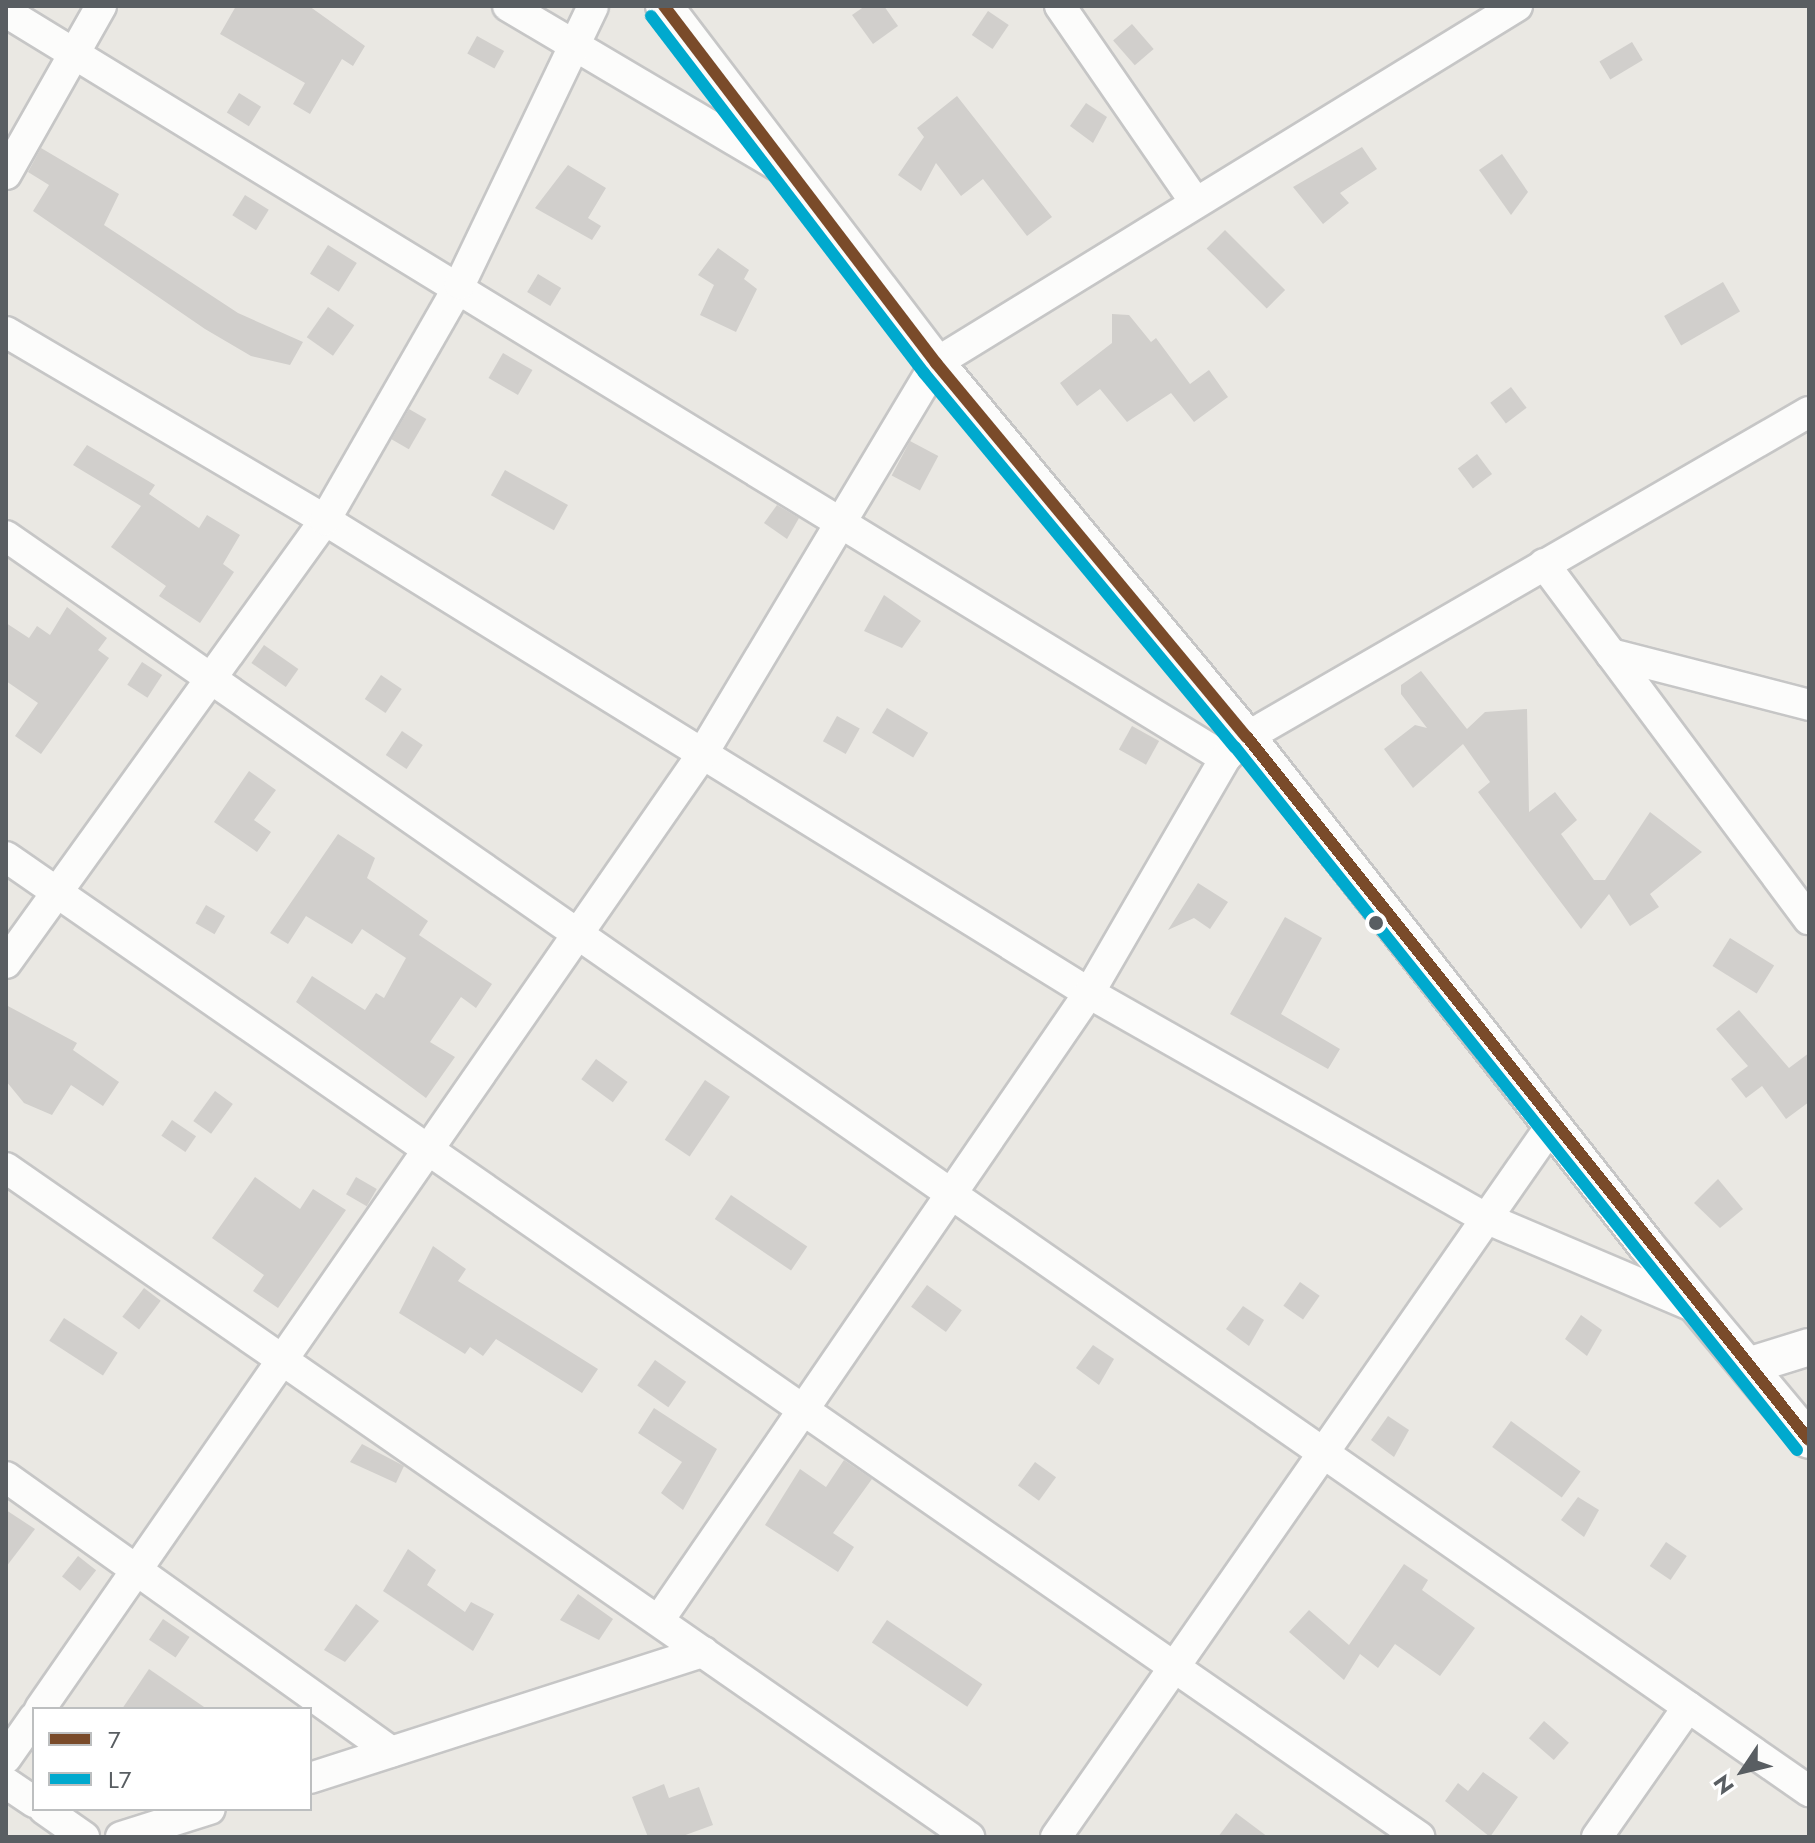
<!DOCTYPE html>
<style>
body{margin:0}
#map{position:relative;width:1815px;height:1843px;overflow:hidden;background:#eae8e3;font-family:Jost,sans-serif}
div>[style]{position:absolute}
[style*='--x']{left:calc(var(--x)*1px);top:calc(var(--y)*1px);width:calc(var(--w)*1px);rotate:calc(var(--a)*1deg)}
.building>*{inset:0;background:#d1cfcc;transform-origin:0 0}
.roads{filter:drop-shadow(2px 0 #c6c6c6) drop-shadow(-2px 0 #c6c6c6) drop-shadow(0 2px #c6c6c6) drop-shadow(0 -2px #c6c6c6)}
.minor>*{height:30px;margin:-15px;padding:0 15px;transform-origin:15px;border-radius:15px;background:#fcfcfb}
.tertiary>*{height:36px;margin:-18px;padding:0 18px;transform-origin:18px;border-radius:18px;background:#fcfcfb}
.bus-1>*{height:12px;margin:-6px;padding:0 6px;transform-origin:6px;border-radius:6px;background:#7a4b2a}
.bus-2>*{height:12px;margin:-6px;padding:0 6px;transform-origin:6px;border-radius:6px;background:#00a9ce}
.dots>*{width:22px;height:22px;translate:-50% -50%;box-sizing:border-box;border:4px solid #fff;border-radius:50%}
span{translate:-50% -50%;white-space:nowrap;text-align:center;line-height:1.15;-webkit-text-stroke:6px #fff;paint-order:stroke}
.frame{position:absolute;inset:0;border:8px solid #595e62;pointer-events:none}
.legend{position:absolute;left:32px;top:1707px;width:280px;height:104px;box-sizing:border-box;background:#fff;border:2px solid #bdbfc0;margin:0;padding:10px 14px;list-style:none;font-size:24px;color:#595e62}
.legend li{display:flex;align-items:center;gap:16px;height:40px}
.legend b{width:40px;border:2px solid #bdbfc0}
.north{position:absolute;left:1703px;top:1731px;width:80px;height:80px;-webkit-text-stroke:6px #fff;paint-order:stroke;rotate:235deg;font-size:22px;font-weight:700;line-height:32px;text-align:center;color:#595e62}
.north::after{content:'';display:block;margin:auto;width:28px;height:36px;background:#595e62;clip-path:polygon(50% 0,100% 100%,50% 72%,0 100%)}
</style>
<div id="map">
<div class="building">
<i style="clip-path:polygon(236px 6px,309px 6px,365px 46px,353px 66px,342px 59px,310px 114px,293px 104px,305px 83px,220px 34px)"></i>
<i style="clip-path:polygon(865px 6px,884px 6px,898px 26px,873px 44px,852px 15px)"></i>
<i style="left:988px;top:11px;width:25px;height:29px;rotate:34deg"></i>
<i style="left:1132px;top:24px;width:33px;height:25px;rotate:49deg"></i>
<i style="left:477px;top:36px;width:31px;height:20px;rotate:29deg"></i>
<i style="left:1632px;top:42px;width:21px;height:38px;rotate:59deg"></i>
<i style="left:239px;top:93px;width:26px;height:23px;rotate:32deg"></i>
<i style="clip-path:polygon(957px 96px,1052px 217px,1027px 236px,983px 179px,961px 196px,936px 163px,921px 191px,898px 175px,924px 137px,917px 128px)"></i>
<i style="clip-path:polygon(1086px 103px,1107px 117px,1093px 143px,1070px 126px)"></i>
<i style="clip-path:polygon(1362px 147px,1377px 169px,1340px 193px,1349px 203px,1323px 224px,1293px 187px)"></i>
<i style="clip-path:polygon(41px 148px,119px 194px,104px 225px,238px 313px,303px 342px,290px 365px,251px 356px,205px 329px,33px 211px,49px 185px,28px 172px)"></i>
<i style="clip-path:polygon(1502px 154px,1528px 192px,1511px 215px,1479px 170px)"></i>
<i style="clip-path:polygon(568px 165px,606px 188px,588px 218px,601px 226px,592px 240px,535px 208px)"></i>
<i style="left:245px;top:195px;width:28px;height:24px;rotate:32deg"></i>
<i style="left:1225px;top:230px;width:85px;height:26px;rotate:45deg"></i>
<i style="left:328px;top:245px;width:34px;height:34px;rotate:32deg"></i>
<i style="clip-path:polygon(718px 248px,749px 270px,744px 279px,757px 289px,736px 332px,700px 315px,714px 285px,698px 275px)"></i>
<i style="left:538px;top:274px;width:27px;height:21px;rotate:31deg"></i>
<i style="left:1723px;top:282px;width:34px;height:68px;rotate:60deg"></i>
<i style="left:328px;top:307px;width:32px;height:37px;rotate:35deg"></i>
<i style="clip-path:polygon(1112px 314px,1129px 315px,1151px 342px,1156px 338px,1190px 384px,1209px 370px,1228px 397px,1194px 422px,1171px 393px,1127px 422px,1100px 389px,1077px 406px,1060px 383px,1112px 343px)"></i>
<i style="left:503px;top:353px;width:34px;height:29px;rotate:30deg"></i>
<i style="left:1511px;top:387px;width:26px;height:26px;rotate:53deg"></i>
<i style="left:409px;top:409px;width:20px;height:35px;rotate:30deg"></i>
<i style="left:910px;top:441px;width:32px;height:39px;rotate:28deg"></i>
<i style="clip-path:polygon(87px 445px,155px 485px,149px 494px,199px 528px,207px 515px,240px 535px,223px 564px,234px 572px,200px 623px,159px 596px,166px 586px,111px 547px,141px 506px,73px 465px)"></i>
<i style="left:1477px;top:454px;width:25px;height:24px;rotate:53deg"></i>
<i style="left:505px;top:470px;width:72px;height:29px;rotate:29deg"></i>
<i style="clip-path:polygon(777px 505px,799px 518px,787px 539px,764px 523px)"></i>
<i style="clip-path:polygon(884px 595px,921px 621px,902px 648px,864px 631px)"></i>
<i style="clip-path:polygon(67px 607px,107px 638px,98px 650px,109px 658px,41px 754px,15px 736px,38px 703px,6px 681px,6px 623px,29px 638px,37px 626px,50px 635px)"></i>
<i style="left:264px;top:645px;width:42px;height:22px;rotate:35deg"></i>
<i style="left:142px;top:662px;width:24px;height:27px;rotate:33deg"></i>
<i style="clip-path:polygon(1421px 671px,1467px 729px,1485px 712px,1527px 709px,1529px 812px,1555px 792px,1577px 820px,1561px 834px,1594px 880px,1605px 880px,1650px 812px,1702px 852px,1650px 894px,1659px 907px,1630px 926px,1609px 894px,1581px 929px,1478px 792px,1490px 782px,1463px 744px,1413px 788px,1384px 749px,1415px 725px,1427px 728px,1401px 694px,1401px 685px)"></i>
<i style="left:381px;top:675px;width:25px;height:29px;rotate:34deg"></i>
<i style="left:887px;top:708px;width:48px;height:29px;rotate:31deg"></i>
<i style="left:837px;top:716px;width:26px;height:29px;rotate:29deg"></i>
<i style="left:1132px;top:726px;width:31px;height:27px;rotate:29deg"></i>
<i style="left:402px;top:731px;width:25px;height:29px;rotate:34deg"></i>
<i style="clip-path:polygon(249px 771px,276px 790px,254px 820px,271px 832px,257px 852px,214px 822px)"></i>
<i style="clip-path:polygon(338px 834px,375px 858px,367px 878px,428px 921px,419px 935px,492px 984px,476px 1008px,461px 997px,430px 1042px,455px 1057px,426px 1098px,296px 1002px,312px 976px,365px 1010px,376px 993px,384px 998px,406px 958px,362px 929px,352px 944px,306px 916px,288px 944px,270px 933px)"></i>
<i style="clip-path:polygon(1198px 883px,1228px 902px,1210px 929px,1194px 918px,1168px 930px)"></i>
<i style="left:206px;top:905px;width:22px;height:21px;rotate:30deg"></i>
<i style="clip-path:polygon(1285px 917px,1322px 938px,1281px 1014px,1340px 1049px,1328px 1069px,1230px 1014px)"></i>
<i style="left:1730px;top:938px;width:52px;height:33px;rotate:32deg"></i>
<i style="clip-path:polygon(6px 1005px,77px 1043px,73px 1050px,119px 1082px,103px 1106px,71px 1085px,52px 1115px,24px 1103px,6px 1081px)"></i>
<i style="clip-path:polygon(1739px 1010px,1789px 1068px,1809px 1053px,1809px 1102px,1786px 1119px,1762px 1086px,1746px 1098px,1731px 1079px,1748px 1066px,1716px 1029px)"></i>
<i style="left:596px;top:1059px;width:39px;height:25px;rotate:36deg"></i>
<i style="left:705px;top:1080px;width:30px;height:72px;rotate:34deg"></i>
<i style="left:215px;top:1091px;width:22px;height:37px;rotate:36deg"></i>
<i style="left:172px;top:1120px;width:29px;height:19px;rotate:34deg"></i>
<i style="clip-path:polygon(255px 1177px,300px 1209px,313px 1189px,346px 1210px,278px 1308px,253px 1291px,264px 1275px,212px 1238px)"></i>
<i style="left:356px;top:1177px;width:24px;height:20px;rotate:30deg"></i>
<i style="clip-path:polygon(1718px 1179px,1743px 1209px,1720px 1228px,1694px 1203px)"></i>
<i style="left:731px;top:1195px;width:92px;height:29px;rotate:34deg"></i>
<i style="clip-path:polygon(433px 1246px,466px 1269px,458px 1281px,598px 1369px,582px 1393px,496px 1339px,483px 1356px,470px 1347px,465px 1354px,399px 1313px)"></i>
<i style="left:1300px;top:1282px;width:24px;height:29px;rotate:35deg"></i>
<i style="left:927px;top:1285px;width:43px;height:27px;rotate:36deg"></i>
<i style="left:144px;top:1288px;width:21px;height:36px;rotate:37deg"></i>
<i style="clip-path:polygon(1243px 1306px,1264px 1320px,1249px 1346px,1226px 1329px)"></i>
<i style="clip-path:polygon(1581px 1315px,1602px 1330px,1587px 1356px,1565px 1339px)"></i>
<i style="left:64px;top:1318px;width:64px;height:27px;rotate:33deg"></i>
<i style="clip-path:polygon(1093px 1345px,1114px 1359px,1099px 1385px,1076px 1368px)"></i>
<i style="left:655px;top:1360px;width:38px;height:31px;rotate:35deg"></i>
<i style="clip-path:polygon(654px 1408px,717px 1449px,683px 1510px,661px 1493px,682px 1462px,638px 1433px)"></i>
<i style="clip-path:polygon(1388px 1416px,1409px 1430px,1394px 1457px,1371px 1440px)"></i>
<i style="left:1511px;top:1421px;width:86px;height:32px;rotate:36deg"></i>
<i style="clip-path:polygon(362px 1444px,404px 1466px,396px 1483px,350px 1462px)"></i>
<i style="clip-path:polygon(844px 1460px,872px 1479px,833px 1533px,854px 1547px,838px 1572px,765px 1525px,800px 1469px,826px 1487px)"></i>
<i style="left:1035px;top:1462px;width:26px;height:29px;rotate:36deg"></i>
<i style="clip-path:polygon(1578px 1497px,1599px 1510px,1584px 1537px,1561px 1520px)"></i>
<i style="clip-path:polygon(6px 1510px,35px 1529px,6px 1567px)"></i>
<i style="left:1666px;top:1542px;width:25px;height:29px;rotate:34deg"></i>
<i style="clip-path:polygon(408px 1549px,436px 1570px,427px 1585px,465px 1612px,471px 1602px,494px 1614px,473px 1651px,383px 1591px)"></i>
<i style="left:78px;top:1556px;width:23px;height:26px;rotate:38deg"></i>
<i style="clip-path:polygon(1404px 1564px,1428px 1580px,1422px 1590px,1475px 1628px,1440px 1676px,1395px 1644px,1378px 1668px,1360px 1654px,1344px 1680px,1289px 1632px,1309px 1610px,1349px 1645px)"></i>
<i style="clip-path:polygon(578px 1594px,613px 1619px,599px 1640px,560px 1620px)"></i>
<i style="clip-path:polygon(356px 1604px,379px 1621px,345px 1662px,324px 1650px)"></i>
<i style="left:163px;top:1619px;width:32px;height:25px;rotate:34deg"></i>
<i style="left:887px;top:1620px;width:115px;height:27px;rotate:34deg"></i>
<i style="clip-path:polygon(149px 1669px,207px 1709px,122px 1709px)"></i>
<i style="left:1544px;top:1721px;width:33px;height:23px;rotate:41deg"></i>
<i style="clip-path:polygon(1483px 1772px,1518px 1797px,1490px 1837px,1445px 1801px,1458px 1783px,1468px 1791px)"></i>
<i style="clip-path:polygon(664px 1784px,669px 1798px,699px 1787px,713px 1825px,680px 1837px,648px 1837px,632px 1797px)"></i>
<i style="clip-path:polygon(1236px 1813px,1268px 1837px,1218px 1837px)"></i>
</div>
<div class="roads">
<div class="minor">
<i style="--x:508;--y:6;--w:321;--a:30.6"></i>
<i style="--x:1060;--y:6;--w:239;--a:55.4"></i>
<i style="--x:6;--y:12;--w:1429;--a:31.47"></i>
<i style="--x:6;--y:174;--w:193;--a:-60.5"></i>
<i style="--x:6;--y:332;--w:370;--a:30.5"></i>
<i style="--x:325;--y:520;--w:899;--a:31.76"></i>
<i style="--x:1089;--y:993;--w:453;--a:29.6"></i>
<i style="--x:1483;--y:1217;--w:236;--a:23"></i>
<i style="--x:6;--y:536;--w:2197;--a:34.84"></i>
<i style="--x:1544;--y:564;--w:443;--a:53.3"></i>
<i style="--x:1611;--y:654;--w:204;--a:14.4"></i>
<i style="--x:6;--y:857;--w:1720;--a:34.74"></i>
<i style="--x:6;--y:963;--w:546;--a:-54.24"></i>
<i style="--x:325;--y:520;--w:272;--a:-60.2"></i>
<i style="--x:460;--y:284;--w:308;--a:-64.4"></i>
<i style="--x:6;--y:1168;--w:1173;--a:34.79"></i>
<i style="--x:6;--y:1477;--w:473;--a:35.5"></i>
<i style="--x:659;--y:1620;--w:760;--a:-55.56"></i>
<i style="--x:1089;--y:993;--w:272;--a:-59.9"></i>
<i style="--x:1225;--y:758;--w:30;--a:-44"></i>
<i style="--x:1247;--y:737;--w:649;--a:-30.04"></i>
<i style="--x:40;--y:1709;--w:1160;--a:-55.25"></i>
<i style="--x:701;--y:756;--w:458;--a:-59.1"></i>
<i style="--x:936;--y:363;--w:682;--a:-31.57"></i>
<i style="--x:6;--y:1758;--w:49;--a:-55"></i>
<i style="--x:310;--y:1778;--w:413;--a:-17.8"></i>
<i style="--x:6;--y:1783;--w:34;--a:34"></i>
<i style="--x:44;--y:1809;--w:49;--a:35"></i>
<i style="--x:121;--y:1837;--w:93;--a:-17.5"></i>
<i style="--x:1056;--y:1837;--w:870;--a:-55.16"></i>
<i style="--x:1597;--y:1837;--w:159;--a:-55"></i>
</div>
<div class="tertiary">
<i style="--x:664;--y:6;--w:449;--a:52.7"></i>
<i style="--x:936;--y:363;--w:486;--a:50.3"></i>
<i style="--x:1247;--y:737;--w:646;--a:51.85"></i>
<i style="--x:1646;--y:1245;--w:254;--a:50.1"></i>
<i style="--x:1748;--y:1366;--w:64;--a:-17.3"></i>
</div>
</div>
<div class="bus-1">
<i style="--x:664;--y:6;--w:449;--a:52.7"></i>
<i style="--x:936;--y:363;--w:486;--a:50.3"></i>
<i style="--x:1247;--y:737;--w:900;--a:51.36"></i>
</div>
<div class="bus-2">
<i style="--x:651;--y:16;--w:449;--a:52.6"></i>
<i style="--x:924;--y:373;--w:486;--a:50.3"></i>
<i style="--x:1235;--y:747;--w:900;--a:51.36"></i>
</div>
<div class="dots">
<i style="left:1376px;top:923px;background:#595e62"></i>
</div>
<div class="frame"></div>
<ul class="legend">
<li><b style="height:10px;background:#7a4b2a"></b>7</li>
<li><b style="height:10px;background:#00a9ce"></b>L7</li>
</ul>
<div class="north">N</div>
</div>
